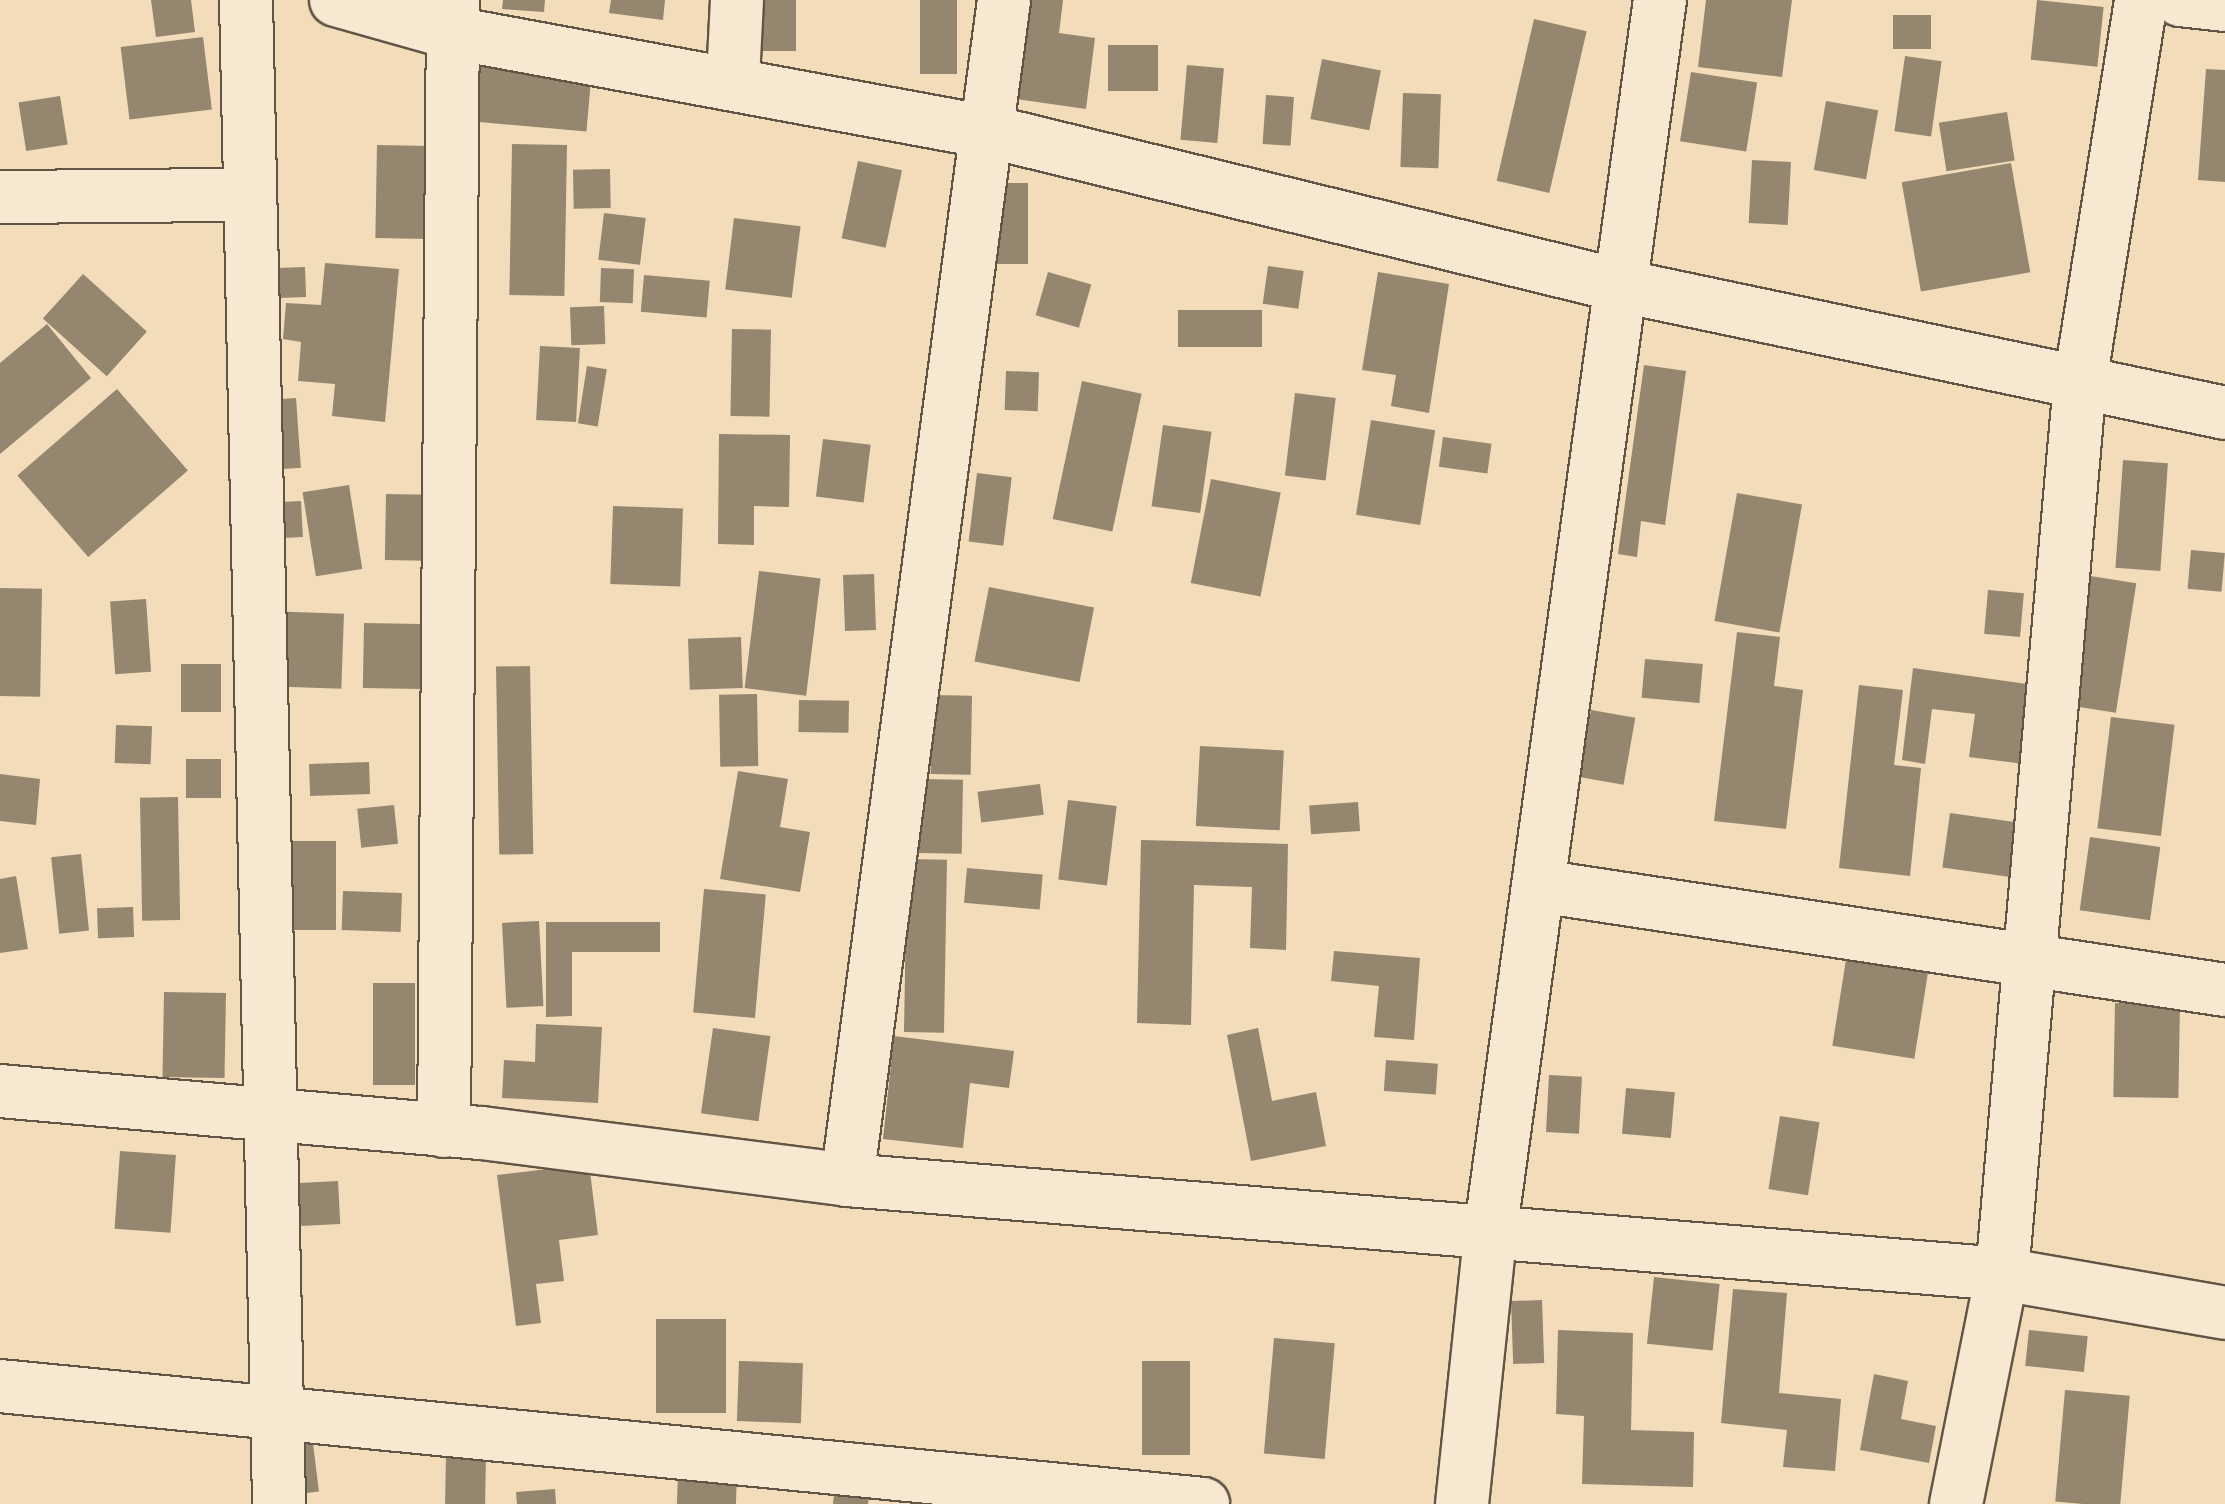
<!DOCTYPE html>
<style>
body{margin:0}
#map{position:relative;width:2225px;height:1504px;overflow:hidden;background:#f2dcb9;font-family:"IM FELL DW Pica",serif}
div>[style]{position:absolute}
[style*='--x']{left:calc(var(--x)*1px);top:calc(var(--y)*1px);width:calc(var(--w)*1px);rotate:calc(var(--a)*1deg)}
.building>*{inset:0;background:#95866f;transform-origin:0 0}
.roads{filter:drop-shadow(2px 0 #615545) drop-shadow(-2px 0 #615545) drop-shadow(0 2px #615545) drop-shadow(0 -2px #615545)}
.street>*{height:52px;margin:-26px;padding:0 26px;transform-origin:26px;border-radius:26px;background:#f7e8d2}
span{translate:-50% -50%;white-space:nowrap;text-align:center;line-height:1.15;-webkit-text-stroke:9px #f7e8d2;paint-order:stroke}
</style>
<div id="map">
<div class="building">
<i style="clip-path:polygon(151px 0,191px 0,195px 32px,156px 37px)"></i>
<i style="clip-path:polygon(503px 0,545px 0,544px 12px,502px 9px)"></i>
<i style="clip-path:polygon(611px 0,665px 0,663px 20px,609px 13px)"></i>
<i style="left:761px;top:0;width:35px;height:51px"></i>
<i style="left:920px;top:0;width:37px;height:74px"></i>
<i style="clip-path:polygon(1021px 0,1063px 0,1059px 33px,1095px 38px,1086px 109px,1009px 98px)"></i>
<i style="clip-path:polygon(1706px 0,1792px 0,1782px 77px,1698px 67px)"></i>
<i style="left:2037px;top:0;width:67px;height:60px;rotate:6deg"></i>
<i style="left:1893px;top:15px;width:38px;height:34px"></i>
<i style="left:1534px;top:19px;width:54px;height:166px;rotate:13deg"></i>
<i style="left:203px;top:37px;width:73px;height:83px;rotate:83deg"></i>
<i style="left:1158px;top:45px;width:46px;height:50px;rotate:90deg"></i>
<i style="left:1905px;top:56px;width:37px;height:76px;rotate:8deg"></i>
<i style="left:1322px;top:59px;width:60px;height:61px;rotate:11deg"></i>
<i style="left:481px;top:63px;width:111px;height:59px;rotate:5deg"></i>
<i style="left:1187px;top:65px;width:37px;height:75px;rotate:5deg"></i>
<i style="clip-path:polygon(2206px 69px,2225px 70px,2225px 182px,2198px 180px)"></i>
<i style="left:1691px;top:72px;width:67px;height:70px;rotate:9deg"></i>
<i style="left:1403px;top:93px;width:38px;height:74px;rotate:2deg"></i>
<i style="left:1266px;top:95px;width:28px;height:49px;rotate:4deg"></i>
<i style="left:60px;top:96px;width:49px;height:42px;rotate:81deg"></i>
<i style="left:1826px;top:101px;width:53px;height:70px;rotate:10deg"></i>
<i style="left:2007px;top:112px;width:49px;height:69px;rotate:81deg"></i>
<i style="left:512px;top:144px;width:55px;height:151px;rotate:1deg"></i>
<i style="left:377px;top:145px;width:67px;height:93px;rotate:1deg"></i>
<i style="left:1752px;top:160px;width:39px;height:63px;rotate:3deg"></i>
<i style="left:858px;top:161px;width:45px;height:79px;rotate:12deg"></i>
<i style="left:2011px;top:163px;width:111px;height:111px;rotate:80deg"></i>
<i style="left:610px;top:169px;width:39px;height:37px;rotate:89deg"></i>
<i style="left:990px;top:183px;width:38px;height:81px"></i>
<i style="left:604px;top:213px;width:42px;height:47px;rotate:7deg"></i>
<i style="left:734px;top:218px;width:67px;height:72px;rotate:7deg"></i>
<i style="clip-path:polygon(325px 263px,399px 269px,385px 422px,332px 416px,335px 384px,298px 381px,301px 342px,283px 339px,286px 303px,321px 305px)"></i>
<i style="left:1268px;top:266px;width:36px;height:38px;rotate:8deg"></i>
<i style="left:305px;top:267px;width:30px;height:41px;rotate:88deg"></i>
<i style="left:601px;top:268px;width:33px;height:34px;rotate:2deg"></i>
<i style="left:1048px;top:272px;width:45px;height:45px;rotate:16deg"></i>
<i style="clip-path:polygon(1378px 272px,1449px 284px,1429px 413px,1391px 406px,1396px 375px,1362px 370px)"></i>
<i style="left:83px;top:274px;width:86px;height:60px;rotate:42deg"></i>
<i style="left:644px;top:275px;width:66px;height:37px;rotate:5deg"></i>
<i style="left:604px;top:306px;width:38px;height:34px;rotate:88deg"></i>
<i style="left:1262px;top:310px;width:37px;height:84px;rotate:90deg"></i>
<i style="clip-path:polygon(47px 324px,91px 378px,0 454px,0 363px)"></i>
<i style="left:732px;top:329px;width:39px;height:87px;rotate:1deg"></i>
<i style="left:540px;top:346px;width:40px;height:74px;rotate:3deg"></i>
<i style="clip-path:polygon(1644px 365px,1686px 371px,1665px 525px,1641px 521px,1637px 557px,1618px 554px)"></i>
<i style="left:587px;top:366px;width:20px;height:58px;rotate:9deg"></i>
<i style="left:1006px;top:371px;width:33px;height:39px;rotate:2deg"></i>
<i style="left:1082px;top:381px;width:61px;height:141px;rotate:12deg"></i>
<i style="left:117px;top:389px;width:108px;height:132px;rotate:49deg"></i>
<i style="left:1295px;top:393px;width:41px;height:83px;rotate:7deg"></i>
<i style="left:296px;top:398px;width:70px;height:35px;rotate:86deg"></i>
<i style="left:1371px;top:420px;width:65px;height:96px;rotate:9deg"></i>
<i style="left:1163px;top:425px;width:49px;height:82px;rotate:8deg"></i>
<i style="clip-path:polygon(719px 434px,790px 435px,789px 507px,754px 506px,754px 545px,718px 544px)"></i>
<i style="left:1443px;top:437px;width:49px;height:30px;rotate:8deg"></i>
<i style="left:823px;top:439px;width:48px;height:58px;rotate:7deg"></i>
<i style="left:2123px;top:460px;width:45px;height:108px;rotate:4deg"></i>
<i style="left:977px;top:473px;width:35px;height:69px;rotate:7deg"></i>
<i style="left:1211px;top:479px;width:71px;height:106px;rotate:11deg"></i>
<i style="left:349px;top:485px;width:85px;height:47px;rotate:81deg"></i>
<i style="left:1737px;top:493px;width:66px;height:130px;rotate:10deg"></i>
<i style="left:386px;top:494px;width:55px;height:66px;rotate:1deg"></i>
<i style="left:301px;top:501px;width:36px;height:35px;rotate:87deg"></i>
<i style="left:613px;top:506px;width:70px;height:78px;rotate:2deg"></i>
<i style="left:2191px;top:550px;width:34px;height:39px;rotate:5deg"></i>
<i style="left:759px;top:571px;width:62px;height:118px;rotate:7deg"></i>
<i style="left:874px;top:574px;width:56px;height:31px;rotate:88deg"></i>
<i style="left:2084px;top:575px;width:53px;height:131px;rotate:9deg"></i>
<i style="left:989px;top:587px;width:107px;height:76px;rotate:11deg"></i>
<i style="left:0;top:588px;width:42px;height:108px;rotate:1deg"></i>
<i style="left:1988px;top:590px;width:36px;height:44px;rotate:5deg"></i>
<i style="left:146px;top:599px;width:73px;height:36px;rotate:86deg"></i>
<i style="left:265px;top:611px;width:79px;height:75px;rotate:2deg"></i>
<i style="left:364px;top:623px;width:72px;height:65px;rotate:1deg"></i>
<i style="clip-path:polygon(1737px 632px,1780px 637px,1774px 686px,1803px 690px,1786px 829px,1714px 821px)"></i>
<i style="left:741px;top:637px;width:51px;height:53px;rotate:88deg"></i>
<i style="left:1645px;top:659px;width:58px;height:39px;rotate:5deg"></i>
<i style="left:181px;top:664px;width:40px;height:48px"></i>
<i style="left:530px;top:666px;width:188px;height:34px;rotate:89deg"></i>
<i style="clip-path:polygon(1913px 668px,2034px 685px,2024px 764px,1969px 757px,1975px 714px,1932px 709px,1925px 764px,1902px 760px)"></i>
<i style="clip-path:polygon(1859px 685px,1903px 690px,1894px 765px,1921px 768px,1910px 876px,1839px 868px)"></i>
<i style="left:757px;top:694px;width:72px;height:38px;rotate:89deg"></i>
<i style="left:932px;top:695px;width:40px;height:79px;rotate:1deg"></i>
<i style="left:799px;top:700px;width:50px;height:32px;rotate:1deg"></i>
<i style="left:1591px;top:710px;width:45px;height:68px;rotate:10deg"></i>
<i style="left:2111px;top:717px;width:64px;height:112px;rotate:7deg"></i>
<i style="left:116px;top:725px;width:36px;height:38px;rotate:2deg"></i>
<i style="left:1200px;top:746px;width:84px;height:80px;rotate:3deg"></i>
<i style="left:186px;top:759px;width:35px;height:39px"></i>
<i style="left:369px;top:762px;width:32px;height:60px;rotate:88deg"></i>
<i style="clip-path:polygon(738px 771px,788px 779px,780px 827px,810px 832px,800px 892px,720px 879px)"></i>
<i style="clip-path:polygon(0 774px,40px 779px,36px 825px,0 821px)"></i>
<i style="left:920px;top:779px;width:43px;height:74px;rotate:1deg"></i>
<i style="left:1040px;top:784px;width:31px;height:63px;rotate:83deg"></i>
<i style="left:178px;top:797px;width:123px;height:38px;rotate:89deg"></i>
<i style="left:1068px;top:800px;width:49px;height:80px;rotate:7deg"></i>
<i style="left:1358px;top:802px;width:29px;height:49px;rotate:86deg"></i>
<i style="left:394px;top:805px;width:39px;height:37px;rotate:84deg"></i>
<i style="left:1950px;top:813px;width:74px;height:55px;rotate:8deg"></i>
<i style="left:2090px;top:837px;width:71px;height:74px;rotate:8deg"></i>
<i style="clip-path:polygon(1141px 840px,1288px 844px,1286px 950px,1250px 948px,1252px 887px,1194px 885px,1191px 1025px,1137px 1023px)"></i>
<i style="left:273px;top:841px;width:63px;height:89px"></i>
<i style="left:81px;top:854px;width:77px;height:30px;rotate:84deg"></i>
<i style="left:907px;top:859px;width:40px;height:173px;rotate:1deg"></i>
<i style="left:967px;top:868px;width:76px;height:35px;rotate:5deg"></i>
<i style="clip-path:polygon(16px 876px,28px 949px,0 953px,0 879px)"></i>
<i style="left:704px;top:889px;width:62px;height:124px;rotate:5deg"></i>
<i style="left:343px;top:891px;width:59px;height:39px;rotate:2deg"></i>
<i style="left:133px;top:907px;width:30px;height:36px;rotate:88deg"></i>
<i style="left:539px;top:921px;width:85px;height:37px;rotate:87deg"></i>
<i style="clip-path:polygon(546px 922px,660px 922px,660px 952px,572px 952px,572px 1016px,546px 1017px)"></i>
<i style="left:1848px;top:947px;width:83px;height:100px;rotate:9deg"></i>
<i style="clip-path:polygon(1334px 951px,1420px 958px,1414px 1040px,1374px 1037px,1379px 986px,1331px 981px)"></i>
<i style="left:373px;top:983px;width:42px;height:102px"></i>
<i style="left:164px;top:992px;width:62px;height:85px;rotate:1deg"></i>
<i style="left:2115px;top:1003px;width:65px;height:94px;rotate:1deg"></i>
<i style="clip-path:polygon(536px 1024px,602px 1027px,598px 1103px,502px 1098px,504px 1060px,535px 1062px)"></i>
<i style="left:713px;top:1028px;width:58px;height:86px;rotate:8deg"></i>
<i style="clip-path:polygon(1258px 1028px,1272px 1101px,1316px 1092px,1326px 1146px,1251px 1161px,1227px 1035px)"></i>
<i style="clip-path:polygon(894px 1036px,1014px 1051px,1009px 1088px,970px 1083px,963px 1148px,883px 1139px)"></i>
<i style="left:1386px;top:1060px;width:52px;height:31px;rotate:4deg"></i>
<i style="left:1549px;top:1075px;width:33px;height:57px;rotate:3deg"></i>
<i style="left:1626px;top:1088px;width:49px;height:46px;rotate:5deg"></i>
<i style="left:1780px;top:1116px;width:40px;height:74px;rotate:9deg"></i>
<i style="left:120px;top:1151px;width:56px;height:78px;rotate:4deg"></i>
<i style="clip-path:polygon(589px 1164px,598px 1235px,559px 1240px,564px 1281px,536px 1284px,541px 1323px,516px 1326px,497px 1175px)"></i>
<i style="left:338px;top:1181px;width:43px;height:39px;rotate:87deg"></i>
<i style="left:1654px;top:1277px;width:66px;height:67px;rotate:6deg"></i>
<i style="clip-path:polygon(1733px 1289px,1787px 1293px,1779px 1393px,1841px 1399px,1835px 1471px,1783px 1467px,1787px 1430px,1721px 1423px)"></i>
<i style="left:1542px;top:1300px;width:63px;height:31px;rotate:88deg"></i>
<i style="left:656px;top:1319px;width:70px;height:94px"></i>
<i style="clip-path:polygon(1558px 1330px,1633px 1333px,1631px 1430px,1694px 1432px,1693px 1487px,1582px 1484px,1584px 1416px,1556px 1414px)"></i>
<i style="left:2029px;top:1330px;width:59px;height:36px;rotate:6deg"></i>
<i style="left:1274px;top:1338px;width:61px;height:116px;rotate:5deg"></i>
<i style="left:739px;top:1361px;width:64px;height:60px;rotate:2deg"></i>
<i style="left:1142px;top:1361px;width:48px;height:94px"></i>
<i style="clip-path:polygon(1874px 1374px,1908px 1381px,1901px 1419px,1936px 1426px,1929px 1463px,1860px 1450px)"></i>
<i style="left:2065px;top:1390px;width:65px;height:112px;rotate:5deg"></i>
<i style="left:311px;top:1427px;width:65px;height:33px;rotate:83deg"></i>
<i style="left:446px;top:1452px;width:40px;height:52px;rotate:1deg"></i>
<i style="left:678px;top:1472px;width:59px;height:32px;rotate:2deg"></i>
<i style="clip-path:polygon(835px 1486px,870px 1490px,868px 1504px,833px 1504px)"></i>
<i style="clip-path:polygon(555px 1489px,556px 1504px,517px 1504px,516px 1492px)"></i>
</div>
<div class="roads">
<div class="street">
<i style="--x:246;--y:0;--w:1504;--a:88.74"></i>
<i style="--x:336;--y:0;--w:122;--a:15.8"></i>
<i style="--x:453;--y:33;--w:560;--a:10.49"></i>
<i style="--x:1004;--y:135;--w:636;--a:13.73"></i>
<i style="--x:1622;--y:286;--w:616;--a:11.89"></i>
<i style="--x:2180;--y:0;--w:45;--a:6.3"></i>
<i style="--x:733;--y:79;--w:79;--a:-87.1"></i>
<i style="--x:0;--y:197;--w:250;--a:-0.5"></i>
<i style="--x:1539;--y:886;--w:694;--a:8.62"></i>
<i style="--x:0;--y:1091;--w:484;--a:5"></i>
<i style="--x:482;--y:1133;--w:368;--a:7.3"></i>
<i style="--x:847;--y:1180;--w:1159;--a:4.65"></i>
<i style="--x:2002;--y:1274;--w:226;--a:9.9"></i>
<i style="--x:444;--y:1131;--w:1131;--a:-89.54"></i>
<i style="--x:847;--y:1180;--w:1190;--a:-82.42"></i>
<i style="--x:0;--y:1386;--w:1209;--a:5.6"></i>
<i style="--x:1462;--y:1504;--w:279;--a:-84"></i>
<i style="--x:1491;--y:1227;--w:1239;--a:-82.16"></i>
<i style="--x:1956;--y:1504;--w:235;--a:-78.7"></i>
<i style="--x:2002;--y:1274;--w:895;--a:-85"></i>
<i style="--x:2080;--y:382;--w:387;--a:-80.9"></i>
</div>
</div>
</div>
